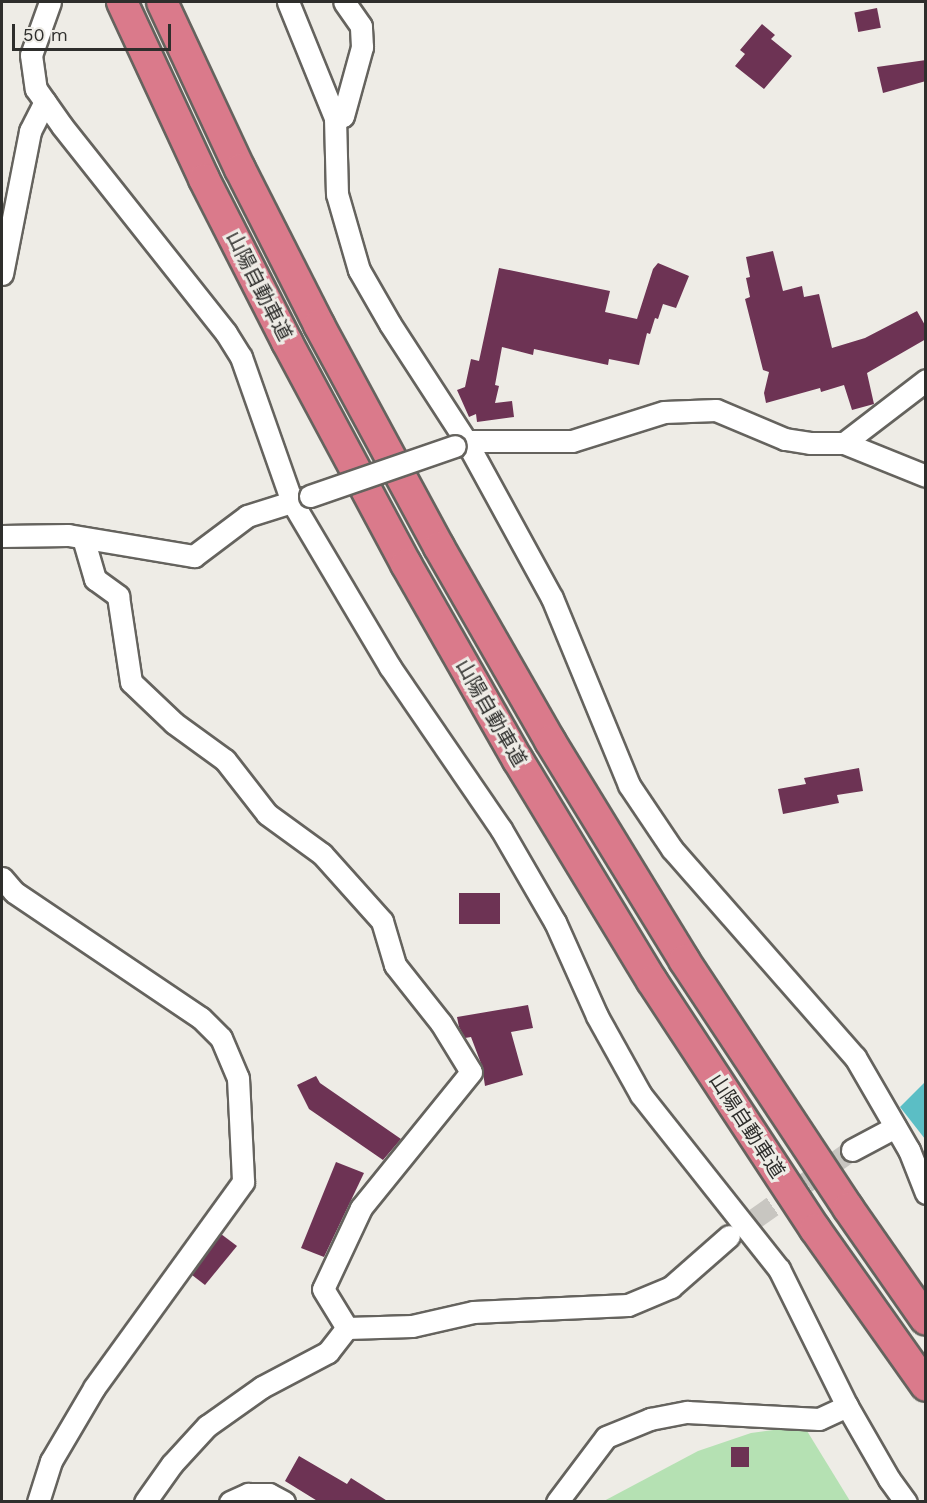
<!DOCTYPE html>
<meta charset="utf-8">
<style>
body{margin:0}
#map{position:relative;width:927px;height:1503px;overflow:hidden;background:#eeece6;font-family:"Work Sans","Noto Sans JP",sans-serif}
div>[style]{position:absolute}
[style*='--x']{left:calc(var(--x)*1px);top:calc(var(--y)*1px);width:calc(var(--w)*1px);rotate:calc(var(--a)*1deg)}
.green>*{inset:0;background:#b5e1b3}
.water>*{inset:0;background:#5bbec5}
.building>*{inset:0;background:#6d3354;transform-origin:0 0}
.minor-tunnel>*{height:21px;margin-top:-10.5px;transform-origin:0;background:repeating-linear-gradient(90deg,#c8c6c1 0 21px,transparent 0 31px)}
.roads{filter:drop-shadow(2px 0 #65635e) drop-shadow(-2px 0 #65635e) drop-shadow(0 2px #65635e) drop-shadow(0 -2px #65635e)}
.minor>*{height:21px;margin:-10.5px;padding:0 10.5px;transform-origin:10.5px;border-radius:10.5px;background:#fff}
.highway>*{height:30px;margin:-15px;padding:0 15px;transform-origin:15px;border-radius:15px;background:#da7a8b}
.bridges{filter:drop-shadow(2px 0 #65635e) drop-shadow(-2px 0 #65635e) drop-shadow(0 2px #65635e) drop-shadow(0 -2px #65635e)}
.minor-bridge>*{height:21px;margin:-10.5px;padding:0 10.5px;transform-origin:10.5px;border-radius:10.5px;background:#fff}
span{translate:-50% -50%;white-space:nowrap;text-align:center;line-height:1.15;-webkit-text-stroke:6px #eeece6;paint-order:stroke}
.street-label{font-size:20px;color:#2e2e2c}
.frame{position:absolute;inset:0;border:3px solid #2e2e2c;pointer-events:none}
.scale{position:absolute;left:12px;top:24px;width:159px;height:27px;box-sizing:border-box;border:3px solid #2e2e2c;border-top:0;padding-left:8px;font-size:18px;line-height:21px;white-space:nowrap;color:#2e2e2c;-webkit-text-stroke:4px #eeece6;paint-order:stroke}
</style>
<div id="map">
<div class="green">
<i style="clip-path:polygon(804px 1426px,850px 1501px,602px 1502px,698px 1451px,751px 1433px)"></i>
</div>
<div class="water">
<i style="clip-path:polygon(925px 1082px,925px 1139px,900px 1107px)"></i>
</div>
<div class="building">
<i style="left:877px;top:8px;width:20px;height:23px;rotate:79deg"></i>
<i style="clip-path:polygon(762px 24px,775px 35px,771px 39px,792px 56px,764px 89px,735px 66px,745px 54px,740px 50px)"></i>
<i style="clip-path:polygon(926px 60px,926px 81px,883px 93px,877px 67px)"></i>
<i style="clip-path:polygon(773px 251px,783px 291px,802px 286px,804px 297px,819px 294px,832px 348px,865px 338px,917px 311px,926px 327px,926px 339px,867px 373px,874px 404px,852px 410px,844px 385px,821px 392px,820px 388px,766px 403px,764px 393px,769px 372px,763px 370px,745px 299px,750px 297px,746px 278px,750px 277px,746px 257px)"></i>
<i style="clip-path:polygon(658px 263px,689px 276px,676px 308px,663px 304px,658px 319px,655px 318px,650px 334px,647px 333px,639px 365px,609px 359px,608px 365px,534px 349px,533px 355px,502px 347px,495px 385px,499px 386px,495px 403px,512px 401px,514px 417px,477px 422px,476px 414px,469px 417px,457px 390px,465px 387px,471px 359px,479px 361px,499px 268px,610px 291px,605px 312px,637px 319px,653px 269px)"></i>
<i style="clip-path:polygon(859px 768px,863px 791px,837px 795px,839px 803px,783px 814px,778px 789px,806px 784px,804px 778px)"></i>
<i style="left:459px;top:893px;width:41px;height:31px"></i>
<i style="clip-path:polygon(528px 1005px,533px 1028px,511px 1032px,523px 1075px,485px 1086px,482px 1066px,471px 1037px,465px 1038px,459px 1027px,457px 1017px)"></i>
<i style="clip-path:polygon(316px 1076px,320px 1083px,401px 1139px,383px 1160px,309px 1109px,297px 1085px)"></i>
<i style="clip-path:polygon(336px 1162px,364px 1173px,324px 1257px,301px 1248px)"></i>
<i style="clip-path:polygon(221px 1234px,237px 1246px,205px 1285px,192px 1275px)"></i>
<i style="left:731px;top:1447px;width:18px;height:20px"></i>
<i style="clip-path:polygon(299px 1456px,347px 1484px,351px 1478px,389px 1502px,319px 1502px,285px 1481px)"></i>
</div>
<div class="minor-tunnel">
<i style="--x:730;--y:1236;--w:149;--a:-35.2"></i>
</div>
<div class="roads">
<div class="minor">
<i style="--x:50;--y:2;--w:56;--a:109.7"></i>
<i style="--x:31;--y:55;--w:34;--a:82"></i>
<i style="--x:36;--y:89;--w:45;--a:54.9"></i>
<i style="--x:62;--y:126;--w:264;--a:51.6"></i>
<i style="--x:226;--y:333;--w:28;--a:58"></i>
<i style="--x:241;--y:357;--w:154;--a:70.6"></i>
<i style="--x:292;--y:502;--w:192;--a:59.3"></i>
<i style="--x:390;--y:667;--w:196;--a:55.6"></i>
<i style="--x:501;--y:829;--w:108;--a:59.9"></i>
<i style="--x:555;--y:922;--w:103;--a:65.9"></i>
<i style="--x:597;--y:1016;--w:90;--a:60.9"></i>
<i style="--x:641;--y:1095;--w:222;--a:51.6"></i>
<i style="--x:779;--y:1269;--w:153;--a:63.6"></i>
<i style="--x:847;--y:1406;--w:84;--a:60.1"></i>
<i style="--x:889;--y:1479;--w:29;--a:54"></i>
<i style="--x:288;--y:2;--w:125;--a:67.9"></i>
<i style="--x:335;--y:118;--w:76;--a:88.5"></i>
<i style="--x:337;--y:194;--w:79;--a:73.9"></i>
<i style="--x:359;--y:270;--w:62;--a:60.1"></i>
<i style="--x:390;--y:324;--w:140;--a:57"></i>
<i style="--x:466;--y:441;--w:179;--a:61.3"></i>
<i style="--x:552;--y:598;--w:202;--a:67.6"></i>
<i style="--x:629;--y:785;--w:77;--a:56.1"></i>
<i style="--x:672;--y:849;--w:277;--a:48.7"></i>
<i style="--x:855;--y:1057;--w:108;--a:59.9"></i>
<i style="--x:909;--y:1150;--w:46;--a:68.4"></i>
<i style="--x:335;--y:118;--w:8;--a:-14"></i>
<i style="--x:343;--y:116;--w:72;--a:-74.6"></i>
<i style="--x:362;--y:47;--w:21;--a:-93"></i>
<i style="--x:361;--y:26;--w:29;--a:-125"></i>
<i style="--x:2;--y:274;--w:146;--a:-78.9"></i>
<i style="--x:30;--y:131;--w:33;--a:-63"></i>
<i style="--x:844;--y:443;--w:88;--a:21.9"></i>
<i style="--x:455;--y:446;--w:12;--a:-24"></i>
<i style="--x:466;--y:441;--w:106;--a:0"></i>
<i style="--x:572;--y:441;--w:96;--a:-17.5"></i>
<i style="--x:664;--y:412;--w:52;--a:-2.2"></i>
<i style="--x:716;--y:410;--w:75;--a:22.8"></i>
<i style="--x:785;--y:439;--w:25;--a:9"></i>
<i style="--x:810;--y:443;--w:34;--a:0"></i>
<i style="--x:844;--y:443;--w:103;--a:-37.5"></i>
<i style="--x:2;--y:536;--w:66;--a:-0.9"></i>
<i style="--x:68;--y:535;--w:128;--a:9.5"></i>
<i style="--x:194;--y:556;--w:66;--a:-37"></i>
<i style="--x:247;--y:516;--w:60;--a:-17.5"></i>
<i style="--x:83;--y:538;--w:43;--a:73.7"></i>
<i style="--x:95;--y:579;--w:29;--a:36"></i>
<i style="--x:118;--y:596;--w:87;--a:81.4"></i>
<i style="--x:131;--y:682;--w:59;--a:43.6"></i>
<i style="--x:174;--y:723;--w:63;--a:36"></i>
<i style="--x:225;--y:760;--w:68;--a:52.1"></i>
<i style="--x:267;--y:814;--w:68;--a:36"></i>
<i style="--x:322;--y:854;--w:90;--a:48.2"></i>
<i style="--x:382;--y:921;--w:46;--a:73.5"></i>
<i style="--x:395;--y:965;--w:74;--a:51.6"></i>
<i style="--x:441;--y:1023;--w:57;--a:58.5"></i>
<i style="--x:471;--y:1072;--w:175;--a:129"></i>
<i style="--x:361;--y:1208;--w:89;--a:115.1"></i>
<i style="--x:323;--y:1289;--w:46;--a:58.4"></i>
<i style="--x:2;--y:878;--w:18;--a:49"></i>
<i style="--x:14;--y:892;--w:225;--a:34"></i>
<i style="--x:201;--y:1018;--w:28;--a:45"></i>
<i style="--x:221;--y:1038;--w:43;--a:67"></i>
<i style="--x:238;--y:1078;--w:104;--a:87.2"></i>
<i style="--x:243;--y:1182;--w:254;--a:125.9"></i>
<i style="--x:94;--y:1388;--w:85;--a:120.5"></i>
<i style="--x:51;--y:1461;--w:43;--a:107.6"></i>
<i style="--x:852;--y:1150;--w:49;--a:-28.1"></i>
<i style="--x:145;--y:1502;--w:47;--a:-54.6"></i>
<i style="--x:172;--y:1464;--w:52;--a:-47.4"></i>
<i style="--x:207;--y:1426;--w:67;--a:-35.3"></i>
<i style="--x:262;--y:1387;--w:75;--a:-27.9"></i>
<i style="--x:328;--y:1352;--w:31;--a:-52"></i>
<i style="--x:347;--y:1328;--w:65;--a:-1.8"></i>
<i style="--x:412;--y:1326;--w:63;--a:-12.9"></i>
<i style="--x:473;--y:1312;--w:155;--a:-2.6"></i>
<i style="--x:628;--y:1305;--w:47;--a:-22.7"></i>
<i style="--x:671;--y:1287;--w:77;--a:-41.3"></i>
<i style="--x:230;--y:1502;--w:20;--a:-24"></i>
<i style="--x:248;--y:1494;--w:21;--a:0"></i>
<i style="--x:269;--y:1494;--w:17;--a:28"></i>
<i style="--x:557;--y:1502;--w:81;--a:-53"></i>
<i style="--x:606;--y:1437;--w:48;--a:-22.2"></i>
<i style="--x:650;--y:1419;--w:38;--a:-11"></i>
<i style="--x:687;--y:1412;--w:132;--a:3"></i>
<i style="--x:819;--y:1419;--w:31;--a:-25"></i>
</div>
<div class="highway">
<i style="--x:122;--y:2;--w:195;--a:65.1"></i>
<i style="--x:204;--y:179;--w:183;--a:63"></i>
<i style="--x:287;--y:342;--w:252;--a:61.8"></i>
<i style="--x:406;--y:564;--w:226;--a:60.3"></i>
<i style="--x:518;--y:760;--w:258;--a:58.8"></i>
<i style="--x:652;--y:981;--w:297;--a:56.7"></i>
<i style="--x:815;--y:1229;--w:192;--a:54.7"></i>
<i style="--x:162;--y:2;--w:184;--a:65"></i>
<i style="--x:240;--y:169;--w:175;--a:63.1"></i>
<i style="--x:319;--y:325;--w:252;--a:61.6"></i>
<i style="--x:439;--y:547;--w:224;--a:60.2"></i>
<i style="--x:550;--y:741;--w:257;--a:58.5"></i>
<i style="--x:684;--y:960;--w:297;--a:56.5"></i>
<i style="--x:848;--y:1208;--w:136;--a:55.1"></i>
</div>
</div>
<div class="bridges">
<div class="minor-bridge">
<i style="--x:310;--y:496;--w:153;--a:-19"></i>
</div>
</div>
<div class="street-label">
<span style="left:259px;top:286px;rotate:63deg">山陽自動車道</span>
<span style="left:491px;top:713px;rotate:60deg">山陽自動車道</span>
<span style="left:747px;top:1126px;rotate:57deg">山陽自動車道</span>
</div>
<div class="frame"></div>
<div class="scale">50 m</div>
</div>
